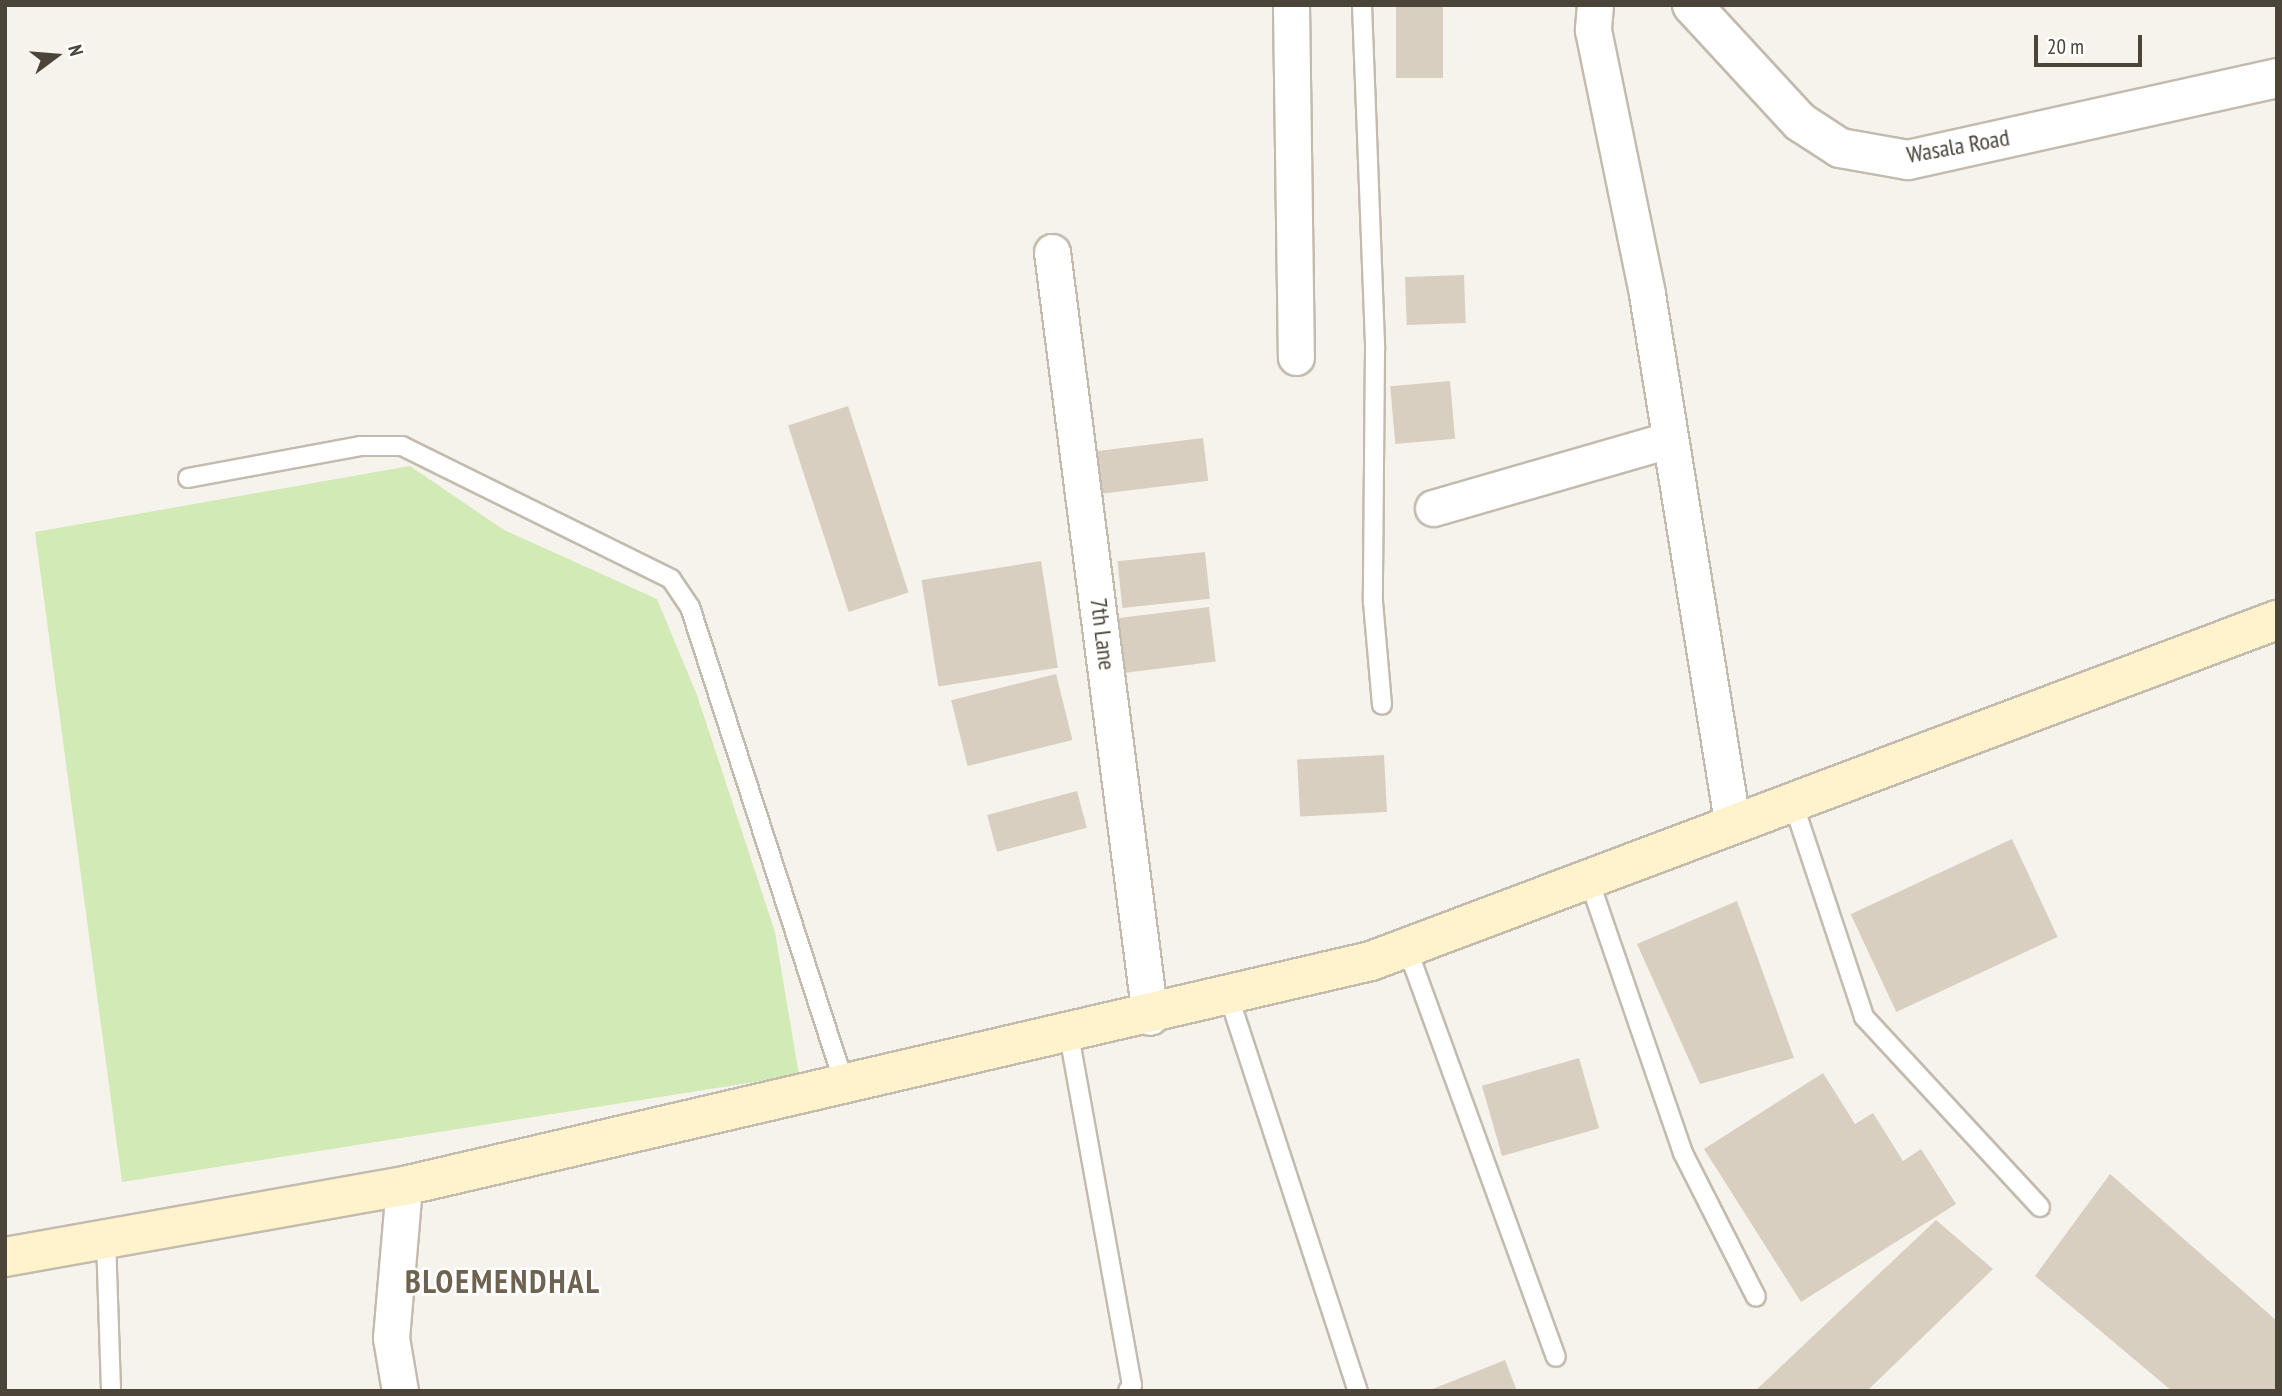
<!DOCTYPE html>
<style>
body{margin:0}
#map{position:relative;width:2282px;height:1396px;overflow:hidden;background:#f6f3ec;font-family:"PT Sans Narrow",sans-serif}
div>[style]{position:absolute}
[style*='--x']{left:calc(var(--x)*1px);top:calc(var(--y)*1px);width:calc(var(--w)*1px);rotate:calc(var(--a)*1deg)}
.green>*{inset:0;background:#d2eab5}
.building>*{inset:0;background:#d8cfc1;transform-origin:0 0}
.roads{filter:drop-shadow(2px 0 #c2bbae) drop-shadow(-2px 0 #c2bbae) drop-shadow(0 2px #c2bbae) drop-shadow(0 -2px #c2bbae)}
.service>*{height:18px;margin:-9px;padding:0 9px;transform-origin:9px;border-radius:9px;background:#fff}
.minor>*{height:35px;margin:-17.5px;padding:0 17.5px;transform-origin:17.5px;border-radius:17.5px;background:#fff}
.tertiary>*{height:38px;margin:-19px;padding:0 19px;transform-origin:19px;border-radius:19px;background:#fff}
.secondary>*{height:38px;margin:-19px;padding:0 19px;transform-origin:19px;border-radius:19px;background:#fff3cd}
span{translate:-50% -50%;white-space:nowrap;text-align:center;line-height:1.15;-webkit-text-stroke:5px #fff;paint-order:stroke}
.street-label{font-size:24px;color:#4b4439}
.district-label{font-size:32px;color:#6e6250;font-weight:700;letter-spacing:2px}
.frame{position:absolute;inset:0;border:7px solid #4b4439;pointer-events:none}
.north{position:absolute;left:21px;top:21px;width:70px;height:70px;-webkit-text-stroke:5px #fff;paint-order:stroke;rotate:74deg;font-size:19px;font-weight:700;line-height:28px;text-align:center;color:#4b4439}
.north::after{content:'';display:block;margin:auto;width:24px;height:32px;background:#4b4439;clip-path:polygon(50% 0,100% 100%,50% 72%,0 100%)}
.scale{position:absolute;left:2034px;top:35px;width:108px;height:32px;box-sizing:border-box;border:4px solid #4b4439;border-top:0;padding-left:9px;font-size:21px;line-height:24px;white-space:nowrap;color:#4b4439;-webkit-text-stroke:5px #fff;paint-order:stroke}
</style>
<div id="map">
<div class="green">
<i style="clip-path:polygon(410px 466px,504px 530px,657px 599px,697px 695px,775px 932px,799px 1075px,122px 1182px,35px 532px)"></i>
</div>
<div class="building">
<i style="left:1396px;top:5px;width:47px;height:73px"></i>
<i style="left:1464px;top:275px;width:48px;height:59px;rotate:88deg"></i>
<i style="left:1450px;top:381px;width:58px;height:60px;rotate:85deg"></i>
<i style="left:848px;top:406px;width:196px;height:63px;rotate:72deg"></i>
<i style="left:1203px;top:438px;width:43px;height:114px;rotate:83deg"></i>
<i style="left:1205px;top:552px;width:47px;height:88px;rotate:84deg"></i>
<i style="left:1041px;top:561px;width:108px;height:121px;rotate:81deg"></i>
<i style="left:1209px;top:607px;width:55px;height:91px;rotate:83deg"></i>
<i style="left:1056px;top:674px;width:68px;height:108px;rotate:76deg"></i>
<i style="left:1384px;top:755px;width:57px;height:87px;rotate:87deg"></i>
<i style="left:1077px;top:791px;width:38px;height:93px;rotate:75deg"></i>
<i style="left:2012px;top:839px;width:108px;height:178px;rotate:65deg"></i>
<i style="clip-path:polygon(1737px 901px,1794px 1058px,1700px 1084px,1637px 944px)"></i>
<i style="left:1579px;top:1058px;width:73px;height:101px;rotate:74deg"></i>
<i style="clip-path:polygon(1823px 1073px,1855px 1124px,1873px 1113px,1903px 1161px,1921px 1149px,1956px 1204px,1801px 1302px,1704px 1149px)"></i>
<i style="clip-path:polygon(2110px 1174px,2277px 1321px,2277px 1391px,2172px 1391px,2035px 1276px)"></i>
<i style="clip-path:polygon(1936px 1220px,1993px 1269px,1867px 1391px,1755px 1391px)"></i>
<i style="clip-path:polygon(1505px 1360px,1517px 1391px,1428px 1391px)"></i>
</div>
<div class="roads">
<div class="service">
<i style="--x:1362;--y:5;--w:345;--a:87.8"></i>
<i style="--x:1375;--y:350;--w:252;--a:90.5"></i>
<i style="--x:1373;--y:602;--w:103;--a:85"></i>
<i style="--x:188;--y:478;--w:175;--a:-10.5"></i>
<i style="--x:360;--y:446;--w:42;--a:0"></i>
<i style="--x:402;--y:446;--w:300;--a:26.3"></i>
<i style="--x:671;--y:579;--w:34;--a:56"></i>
<i style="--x:690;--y:607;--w:503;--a:72.07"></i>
<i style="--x:1792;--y:800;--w:229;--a:71.6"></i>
<i style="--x:1864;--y:1017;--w:259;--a:47.2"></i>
<i style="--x:1588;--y:877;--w:292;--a:71"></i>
<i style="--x:1683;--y:1153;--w:161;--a:63.1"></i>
<i style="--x:1407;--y:948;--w:435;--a:70"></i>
<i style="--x:1229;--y:997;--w:415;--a:71.9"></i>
<i style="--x:1069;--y:1035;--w:356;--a:79.8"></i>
<i style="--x:1132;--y:1385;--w:7;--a:124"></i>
<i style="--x:106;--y:1239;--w:152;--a:88.1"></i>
</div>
<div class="minor">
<i style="--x:1291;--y:5;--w:352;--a:89.2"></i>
<i style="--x:1595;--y:5;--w:25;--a:95"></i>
<i style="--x:1593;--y:30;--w:269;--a:78.4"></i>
<i style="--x:1647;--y:294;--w:534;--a:80.84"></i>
<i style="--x:1052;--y:252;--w:771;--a:82.7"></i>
<i style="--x:1433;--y:508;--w:246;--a:-16.1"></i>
<i style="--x:400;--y:1391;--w:54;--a:-99.6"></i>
<i style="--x:391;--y:1338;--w:153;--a:-85.1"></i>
</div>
<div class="tertiary">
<i style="--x:1692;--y:5;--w:159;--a:47.3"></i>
<i style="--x:1800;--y:122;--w:48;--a:33"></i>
<i style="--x:1840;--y:148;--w:69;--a:10"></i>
<i style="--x:1908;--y:160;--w:378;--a:-12.5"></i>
</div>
<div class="secondary">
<i style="--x:5;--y:1257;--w:405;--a:-10.1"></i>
<i style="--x:404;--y:1186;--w:993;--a:-13.1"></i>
<i style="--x:1371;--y:961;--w:968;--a:-20.63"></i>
</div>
</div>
<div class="street-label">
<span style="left:1958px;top:146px;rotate:-10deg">Wasala Road</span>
<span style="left:1103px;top:634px;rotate:83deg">7th Lane</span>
</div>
<div class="district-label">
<span style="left:503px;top:1281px">BLOEMENDHAL</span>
</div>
<div class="frame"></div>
<div class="north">N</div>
<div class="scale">20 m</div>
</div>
